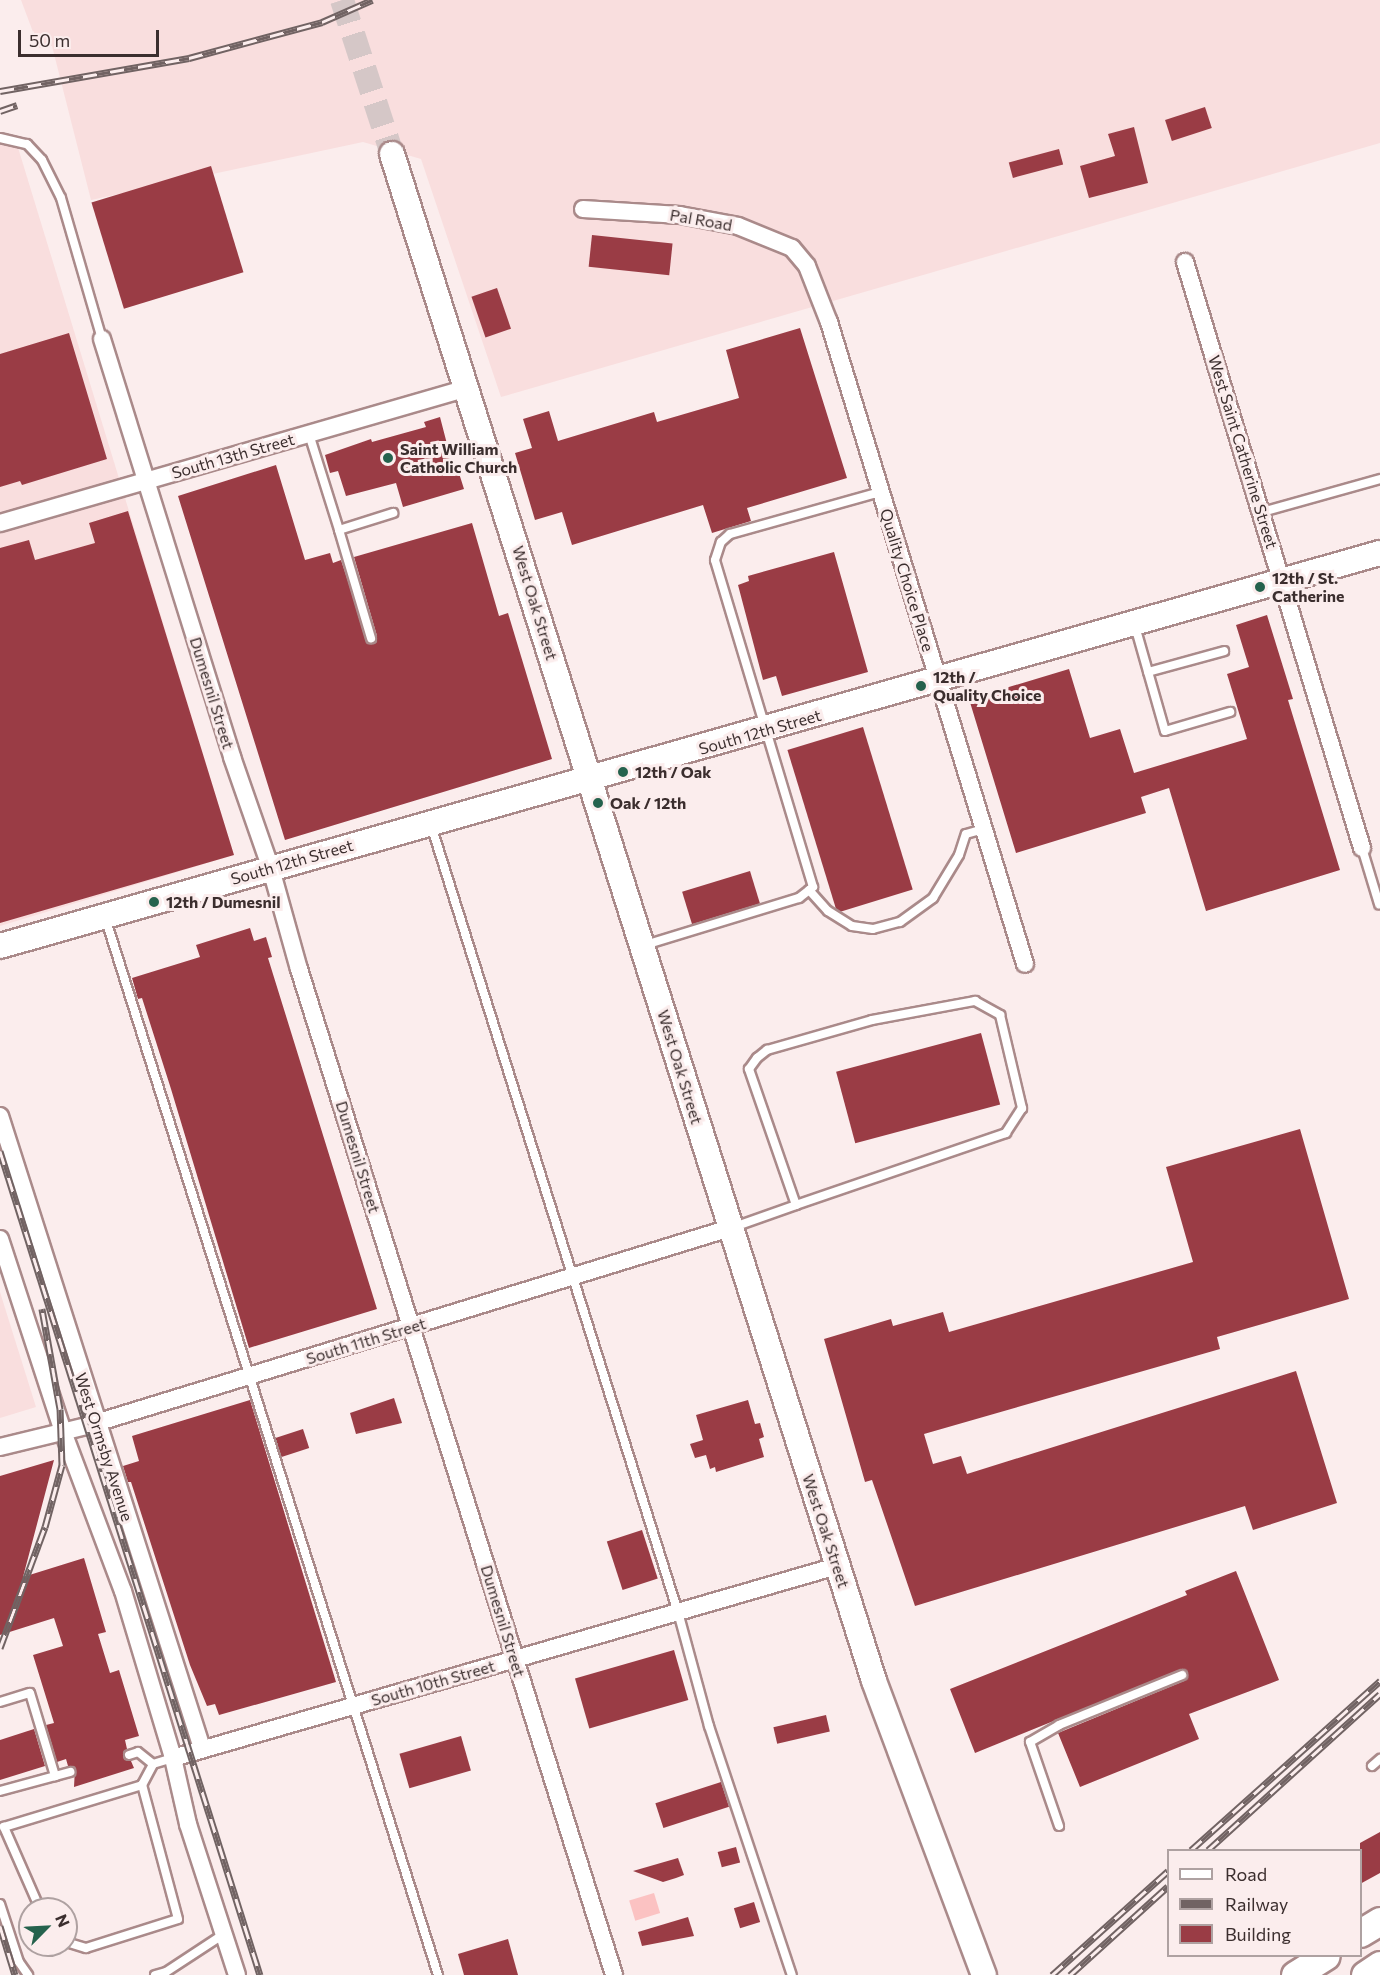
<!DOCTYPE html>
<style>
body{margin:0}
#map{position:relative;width:1380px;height:1975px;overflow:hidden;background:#fbeded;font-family:Commissioner,sans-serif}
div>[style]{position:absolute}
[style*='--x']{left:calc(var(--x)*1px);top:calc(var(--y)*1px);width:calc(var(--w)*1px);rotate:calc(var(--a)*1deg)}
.built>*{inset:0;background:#f9dede}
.green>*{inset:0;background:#fbc2c2;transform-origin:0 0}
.building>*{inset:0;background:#9a3c45;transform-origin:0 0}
.secondary-tunnel>*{height:24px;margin-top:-12px;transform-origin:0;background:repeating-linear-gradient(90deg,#d5c7c7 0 24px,transparent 0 36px)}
.roads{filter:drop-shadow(2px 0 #aa8a8a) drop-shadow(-2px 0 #aa8a8a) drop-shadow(0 2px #aa8a8a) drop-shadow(0 -2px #aa8a8a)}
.lane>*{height:8px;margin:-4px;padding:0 4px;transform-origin:4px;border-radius:4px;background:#fff}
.street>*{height:16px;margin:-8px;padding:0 8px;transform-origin:8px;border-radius:8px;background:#fff}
.secondary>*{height:24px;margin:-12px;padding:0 12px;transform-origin:12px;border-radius:12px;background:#fff}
.primary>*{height:27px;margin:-13.5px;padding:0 13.5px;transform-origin:13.5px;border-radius:13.5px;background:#fff}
.rail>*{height:7px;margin-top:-3.5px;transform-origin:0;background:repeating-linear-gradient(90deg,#fbeded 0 14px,#716363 0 28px);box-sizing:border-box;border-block:2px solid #716363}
.dots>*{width:16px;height:16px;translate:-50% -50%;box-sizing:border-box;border:3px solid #fbeded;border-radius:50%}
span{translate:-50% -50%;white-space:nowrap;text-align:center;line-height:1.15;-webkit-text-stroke:6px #fbeded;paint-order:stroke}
.street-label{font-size:16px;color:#3b2e2e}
.poi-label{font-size:16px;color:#3b2e2e;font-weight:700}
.left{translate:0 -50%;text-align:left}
.legend{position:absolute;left:1167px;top:1849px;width:195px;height:108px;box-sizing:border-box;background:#fbeded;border:2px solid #aea1a1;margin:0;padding:8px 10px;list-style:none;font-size:18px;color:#3b2e2e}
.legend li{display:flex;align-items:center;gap:12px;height:30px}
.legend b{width:30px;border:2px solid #aea1a1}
.north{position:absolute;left:18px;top:1897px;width:60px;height:60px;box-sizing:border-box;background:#fbeded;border:2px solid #aea1a1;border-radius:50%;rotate:66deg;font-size:16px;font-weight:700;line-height:24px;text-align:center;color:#3b2e2e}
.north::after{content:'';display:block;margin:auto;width:21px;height:27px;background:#25624d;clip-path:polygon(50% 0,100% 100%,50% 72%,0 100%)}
.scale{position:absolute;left:18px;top:30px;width:141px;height:27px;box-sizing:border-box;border:3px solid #3b2e2e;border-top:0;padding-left:8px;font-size:18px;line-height:21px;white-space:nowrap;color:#3b2e2e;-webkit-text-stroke:4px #fbeded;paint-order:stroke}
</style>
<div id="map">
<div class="built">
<i style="clip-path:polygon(21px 0,1380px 0,1380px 143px,501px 397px,421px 159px,363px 142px,91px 200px,52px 46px,39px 48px)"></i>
<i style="clip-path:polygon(16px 141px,234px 855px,0 926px,0 144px)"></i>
<i style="clip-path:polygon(0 1292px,36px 1407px,0 1418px)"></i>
</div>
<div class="green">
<i style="left:654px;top:1893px;width:21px;height:26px;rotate:73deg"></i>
</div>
<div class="building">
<i style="left:1205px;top:107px;width:22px;height:42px;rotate:72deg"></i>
<i style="clip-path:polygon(1134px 127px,1148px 183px,1089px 198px,1080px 166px,1115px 156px,1108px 134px)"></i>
<i style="left:1059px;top:149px;width:16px;height:52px;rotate:75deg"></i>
<i style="left:211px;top:166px;width:111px;height:125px;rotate:73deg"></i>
<i style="left:592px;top:235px;width:81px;height:32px;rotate:6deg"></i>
<i style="left:497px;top:288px;width:43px;height:27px;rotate:71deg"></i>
<i style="clip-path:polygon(800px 328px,847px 478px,747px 508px,751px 521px,712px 533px,703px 505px,572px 545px,562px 512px,535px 520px,515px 453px,532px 448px,523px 419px,549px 411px,558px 441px,654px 412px,657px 422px,739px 398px,726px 350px)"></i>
<i style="clip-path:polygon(69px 333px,107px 459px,22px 485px,20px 481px,0 487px,0 354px)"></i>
<i style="clip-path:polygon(440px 417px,454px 471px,458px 470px,464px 489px,403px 507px,396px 483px,346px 496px,338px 471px,330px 473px,325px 455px,371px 439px,372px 442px,426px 427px,424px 422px)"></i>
<i style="clip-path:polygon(276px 465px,305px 560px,330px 553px,333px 563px,341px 560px,369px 644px,375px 643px,377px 636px,354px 557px,472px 523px,499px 616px,508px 613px,552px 759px,285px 840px,178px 496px)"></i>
<i style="clip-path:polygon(128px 511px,234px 855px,0 923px,0 548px,29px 540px,35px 560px,95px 543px,89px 523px)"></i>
<i style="clip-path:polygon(834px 552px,868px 672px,782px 696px,776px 676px,763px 680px,738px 585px,749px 581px,748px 576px)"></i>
<i style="clip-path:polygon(1267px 615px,1293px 699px,1288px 700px,1340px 870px,1206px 911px,1169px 788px,1141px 797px,1146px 813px,1016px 853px,969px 699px,1069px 669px,1090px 738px,1120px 729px,1134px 773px,1247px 739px,1227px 674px,1249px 667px,1236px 625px)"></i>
<i style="left:863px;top:727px;width:170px;height:79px;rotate:73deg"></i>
<i style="left:750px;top:871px;width:34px;height:71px;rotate:73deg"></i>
<i style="clip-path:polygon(250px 928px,254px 941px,266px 937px,272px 957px,268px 958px,377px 1309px,249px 1348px,171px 1089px,142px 998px,138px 999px,132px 978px,200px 957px,196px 945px)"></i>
<i style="left:981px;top:1033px;width:74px;height:150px;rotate:75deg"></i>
<i style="clip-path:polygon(1300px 1129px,1349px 1299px,1217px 1337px,1220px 1349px,924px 1434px,933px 1464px,961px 1456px,967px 1474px,1296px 1371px,1337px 1503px,1253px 1530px,1245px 1506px,915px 1606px,872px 1480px,865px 1482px,824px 1339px,891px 1319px,893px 1326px,943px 1312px,949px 1332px,1193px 1262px,1166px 1167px)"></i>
<i style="clip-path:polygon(394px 1398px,402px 1423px,356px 1434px,350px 1413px)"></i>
<i style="clip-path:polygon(250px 1400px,336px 1682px,219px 1715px,215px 1704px,207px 1706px,190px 1665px,131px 1482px,128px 1482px,123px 1466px,139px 1461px,132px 1436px)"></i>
<i style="clip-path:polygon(748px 1400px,755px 1424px,760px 1423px,764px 1437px,759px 1439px,764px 1457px,716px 1472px,715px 1467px,710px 1469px,706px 1455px,695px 1458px,690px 1444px,703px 1440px,696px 1415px)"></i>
<i style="left:303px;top:1429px;width:20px;height:29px;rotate:72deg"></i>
<i style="clip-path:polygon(54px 1460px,23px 1577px,84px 1558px,106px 1632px,98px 1634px,110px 1673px,119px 1670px,139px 1736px,125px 1740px,127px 1749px,123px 1756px,131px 1761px,134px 1768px,74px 1787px,75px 1768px,68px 1766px,66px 1759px,57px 1762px,46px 1725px,54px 1723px,33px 1655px,63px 1646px,54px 1618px,0 1635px,0 1476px)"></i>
<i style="left:642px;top:1530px;width:51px;height:37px;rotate:72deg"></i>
<i style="clip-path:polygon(1236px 1571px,1279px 1680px,1189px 1714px,1199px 1739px,1080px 1787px,1058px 1733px,1184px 1681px,1188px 1673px,1182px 1669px,975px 1753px,950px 1689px,1187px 1595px,1185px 1591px)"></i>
<i style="left:674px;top:1650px;width:52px;height:103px;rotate:74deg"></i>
<i style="left:826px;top:1715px;width:17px;height:54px;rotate:77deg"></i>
<i style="clip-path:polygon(34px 1729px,45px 1766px,0 1780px,0 1740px)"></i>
<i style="left:461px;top:1736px;width:36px;height:64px;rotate:74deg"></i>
<i style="left:721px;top:1782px;width:26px;height:69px;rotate:72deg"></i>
<i style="clip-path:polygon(1380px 1832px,1380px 1873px,1360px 1884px,1360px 1843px)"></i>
<i style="left:736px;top:1847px;width:16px;height:19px;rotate:75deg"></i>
<i style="clip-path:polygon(678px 1858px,684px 1875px,676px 1878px,663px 1882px,633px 1871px)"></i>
<i style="left:754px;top:1902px;width:21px;height:21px;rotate:73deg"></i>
<i style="clip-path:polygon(688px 1917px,694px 1936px,642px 1946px,638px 1932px)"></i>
<i style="clip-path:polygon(508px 1939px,518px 1975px,464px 1975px,458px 1954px)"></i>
</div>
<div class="secondary-tunnel">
<i style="--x:342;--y:0;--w:162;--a:72"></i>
</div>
<div class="roads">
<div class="lane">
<i style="--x:0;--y:138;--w:28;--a:13"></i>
<i style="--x:27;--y:144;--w:22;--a:47"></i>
<i style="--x:42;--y:160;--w:42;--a:63.4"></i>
<i style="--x:61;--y:198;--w:147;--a:73.8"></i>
<i style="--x:309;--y:434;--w:101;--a:72.6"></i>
<i style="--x:339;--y:530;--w:57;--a:-17.5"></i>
<i style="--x:1262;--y:512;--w:123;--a:-15.6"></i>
<i style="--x:339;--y:530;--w:113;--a:73.5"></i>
<i style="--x:1135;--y:626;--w:109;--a:74.1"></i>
<i style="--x:1165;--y:731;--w:68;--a:-16.3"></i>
<i style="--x:1148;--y:672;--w:79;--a:-15.4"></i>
<i style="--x:431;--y:825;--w:825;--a:72.58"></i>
<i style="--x:678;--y:1612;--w:118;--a:74.8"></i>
<i style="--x:709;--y:1726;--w:262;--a:71.6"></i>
<i style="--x:1362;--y:848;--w:59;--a:73.1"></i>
<i style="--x:809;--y:890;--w:28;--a:48"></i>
<i style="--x:828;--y:911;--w:28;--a:32"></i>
<i style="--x:852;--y:926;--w:21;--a:8"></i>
<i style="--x:873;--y:929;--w:28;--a:-15"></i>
<i style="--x:900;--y:922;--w:41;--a:-36"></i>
<i style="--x:933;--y:898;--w:50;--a:-58.8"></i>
<i style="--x:959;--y:855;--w:22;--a:-72"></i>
<i style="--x:966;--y:834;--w:18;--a:-16"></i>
<i style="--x:105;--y:917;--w:1109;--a:72.53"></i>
<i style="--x:645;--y:945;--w:161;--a:-17"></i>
<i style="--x:799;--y:898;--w:18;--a:-38"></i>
<i style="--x:813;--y:887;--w:341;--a:-106.7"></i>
<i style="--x:715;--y:560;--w:19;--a:-72"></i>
<i style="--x:721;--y:542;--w:12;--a:-42"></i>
<i style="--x:730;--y:534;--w:156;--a:-15.6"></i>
<i style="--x:734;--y:1227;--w:66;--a:-19.5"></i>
<i style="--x:796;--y:1205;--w:144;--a:-109.1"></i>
<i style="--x:749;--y:1069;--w:14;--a:-54"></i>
<i style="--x:757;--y:1058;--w:13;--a:-39"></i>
<i style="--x:767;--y:1050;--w:109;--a:-15.9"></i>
<i style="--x:872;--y:1020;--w:105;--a:-10.5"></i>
<i style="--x:975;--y:1001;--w:29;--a:29"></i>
<i style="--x:1000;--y:1015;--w:96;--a:76.7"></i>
<i style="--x:1022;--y:1108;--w:30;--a:123"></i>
<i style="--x:1006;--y:1133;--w:222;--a:161.1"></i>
<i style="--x:0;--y:1702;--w:31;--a:-17"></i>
<i style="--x:30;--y:1693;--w:87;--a:73.2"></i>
<i style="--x:129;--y:1755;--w:9;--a:-18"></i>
<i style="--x:138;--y:1752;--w:19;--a:39"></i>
<i style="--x:1372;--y:1766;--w:11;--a:-41"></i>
<i style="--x:0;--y:1791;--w:73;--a:-15.2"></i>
<i style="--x:1059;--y:1826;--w:89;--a:-109"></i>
<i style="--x:1030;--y:1742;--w:34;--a:-30"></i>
<i style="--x:1059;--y:1725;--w:133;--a:-22.1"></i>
<i style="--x:0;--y:1904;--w:61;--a:71.9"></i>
<i style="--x:19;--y:1962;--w:16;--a:55"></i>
<i style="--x:40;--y:1909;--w:90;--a:-113.7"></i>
<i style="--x:4;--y:1827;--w:144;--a:-16.9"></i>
<i style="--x:66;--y:1942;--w:21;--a:17"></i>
<i style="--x:86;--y:1948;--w:96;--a:-17.5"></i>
<i style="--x:178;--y:1919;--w:139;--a:-105"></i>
<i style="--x:142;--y:1785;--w:24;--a:-62"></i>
<i style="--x:153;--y:1764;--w:21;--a:-17"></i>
<i style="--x:155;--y:1975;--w:11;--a:-15"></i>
<i style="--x:166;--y:1972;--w:69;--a:-33.2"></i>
</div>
<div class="street">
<i style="--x:583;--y:209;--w:97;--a:3.5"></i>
<i style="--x:680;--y:215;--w:59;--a:10.7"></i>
<i style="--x:738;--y:226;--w:58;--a:22.2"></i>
<i style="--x:792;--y:248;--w:23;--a:50"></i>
<i style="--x:807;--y:266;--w:60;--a:68.6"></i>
<i style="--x:829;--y:322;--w:671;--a:73.02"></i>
<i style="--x:1185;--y:262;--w:612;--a:73.19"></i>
<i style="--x:102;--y:339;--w:438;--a:72.7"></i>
<i style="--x:232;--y:757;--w:119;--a:70.8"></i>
<i style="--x:271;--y:869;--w:104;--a:74.4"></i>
<i style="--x:299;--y:969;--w:1054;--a:72.61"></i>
<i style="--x:0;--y:523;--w:484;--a:-16.1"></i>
<i style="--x:0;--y:1116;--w:663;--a:72.28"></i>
<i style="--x:0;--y:1239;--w:200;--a:71.9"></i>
<i style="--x:62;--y:1429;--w:173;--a:69.4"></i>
<i style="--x:123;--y:1591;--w:174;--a:73.3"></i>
<i style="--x:0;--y:1447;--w:89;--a:-13.7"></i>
<i style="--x:86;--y:1426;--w:674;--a:-17.09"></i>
<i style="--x:237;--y:1975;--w:159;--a:-108"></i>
<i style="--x:188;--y:1824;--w:68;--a:-102.8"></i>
<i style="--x:173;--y:1758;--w:691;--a:-16.13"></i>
</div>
<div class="secondary">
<i style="--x:392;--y:154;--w:1601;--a:72.48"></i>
<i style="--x:874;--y:1681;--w:314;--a:69.5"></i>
<i style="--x:0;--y:946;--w:1435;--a:-15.9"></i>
</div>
<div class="primary">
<i style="--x:1360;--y:1933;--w:23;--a:-31"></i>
<i style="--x:1295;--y:1975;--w:36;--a:-32"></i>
<i style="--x:1365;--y:1975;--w:18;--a:-34"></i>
</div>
</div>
<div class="rail">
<i style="--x:0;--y:91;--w:192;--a:-9.9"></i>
<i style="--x:189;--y:58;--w:138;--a:-15.1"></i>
<i style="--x:322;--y:22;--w:55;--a:-23.7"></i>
<i style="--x:0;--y:111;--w:18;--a:-19"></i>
<i style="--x:0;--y:1151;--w:864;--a:72.49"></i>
<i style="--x:0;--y:1648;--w:129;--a:-69.6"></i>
<i style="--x:45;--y:1527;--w:64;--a:-74.7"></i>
<i style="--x:62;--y:1465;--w:56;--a:-92"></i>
<i style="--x:60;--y:1409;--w:102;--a:-100.2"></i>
<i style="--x:1191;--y:1850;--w:254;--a:-41.8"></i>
<i style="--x:1208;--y:1850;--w:232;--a:-42.2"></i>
<i style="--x:0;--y:1926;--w:51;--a:73"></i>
<i style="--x:1052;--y:1975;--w:156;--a:-41.9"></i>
<i style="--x:1070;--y:1975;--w:132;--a:-42.2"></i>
</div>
<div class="dots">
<i style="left:388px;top:458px;background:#25624d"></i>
<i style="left:1260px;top:587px;background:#25624d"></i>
<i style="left:921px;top:686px;background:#25624d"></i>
<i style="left:623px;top:772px;background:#25624d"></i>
<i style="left:598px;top:803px;background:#25624d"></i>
<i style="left:154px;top:902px;background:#25624d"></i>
</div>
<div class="street-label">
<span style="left:701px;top:220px;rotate:10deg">Pal Road</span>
<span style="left:1243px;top:452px;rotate:73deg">West Saint Catherine Street</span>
<span style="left:233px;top:456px;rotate:-16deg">South 13th Street</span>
<span style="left:907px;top:580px;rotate:73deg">Quality Choice Place</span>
<span style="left:535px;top:603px;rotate:73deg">West Oak Street</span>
<span style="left:212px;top:693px;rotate:73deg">Dumesnil Street</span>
<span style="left:760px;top:732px;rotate:-16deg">South 12th Street</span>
<span style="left:292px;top:862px;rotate:-16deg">South 12th Street</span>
<span style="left:680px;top:1067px;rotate:73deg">West Oak Street</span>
<span style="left:358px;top:1157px;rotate:73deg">Dumesnil Street</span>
<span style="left:366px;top:1341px;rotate:-17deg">South 11th Street</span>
<span style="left:104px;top:1447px;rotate:72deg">West Ormsby Avenue</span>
<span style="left:826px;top:1531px;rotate:72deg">West Oak Street</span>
<span style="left:503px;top:1621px;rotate:73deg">Dumesnil Street</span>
<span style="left:433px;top:1683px;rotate:-16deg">South 10th Street</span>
</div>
<div class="poi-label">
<span class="left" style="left:400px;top:458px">Saint William<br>Catholic Church</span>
<span class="left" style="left:1272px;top:587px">12th / St.<br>Catherine</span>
<span class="left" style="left:933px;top:686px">12th /<br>Quality Choice</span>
<span class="left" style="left:635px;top:772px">12th / Oak</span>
<span class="left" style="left:610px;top:803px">Oak / 12th</span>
<span class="left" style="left:166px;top:902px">12th / Dumesnil</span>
</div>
<ul class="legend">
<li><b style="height:8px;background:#fff"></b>Road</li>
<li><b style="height:8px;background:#716363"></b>Railway</li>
<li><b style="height:16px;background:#9a3c45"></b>Building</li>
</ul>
<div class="north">N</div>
<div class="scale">50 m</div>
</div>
